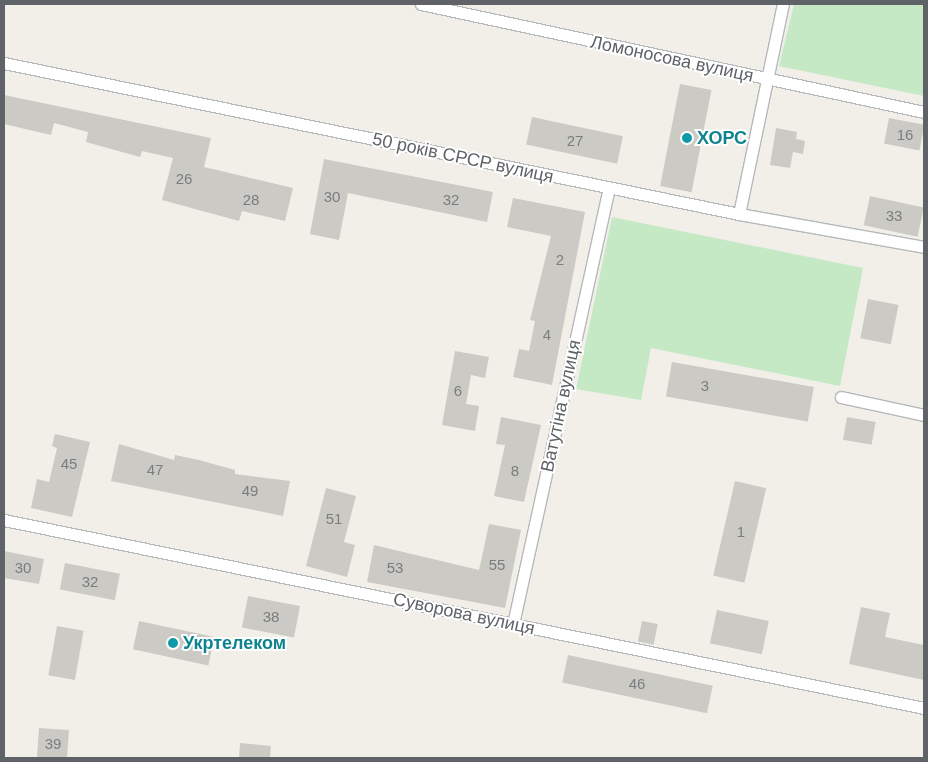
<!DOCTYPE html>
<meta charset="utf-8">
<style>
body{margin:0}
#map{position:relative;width:928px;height:762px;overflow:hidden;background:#f1efe8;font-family:Arial,sans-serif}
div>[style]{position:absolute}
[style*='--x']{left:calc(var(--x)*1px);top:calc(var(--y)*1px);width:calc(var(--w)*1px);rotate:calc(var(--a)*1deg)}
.green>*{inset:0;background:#c5e8c5}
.building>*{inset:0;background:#cccac5;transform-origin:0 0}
.roads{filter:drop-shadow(1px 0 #b5b8bc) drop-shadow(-1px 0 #b5b8bc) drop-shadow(0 1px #b5b8bc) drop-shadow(0 -1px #b5b8bc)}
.minor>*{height:11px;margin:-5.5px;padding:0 5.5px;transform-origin:5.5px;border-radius:5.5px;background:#fff}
.dots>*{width:14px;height:14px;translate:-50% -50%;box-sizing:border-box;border:2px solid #fff;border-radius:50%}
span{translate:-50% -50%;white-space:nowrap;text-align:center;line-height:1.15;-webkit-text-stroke:4px #fff;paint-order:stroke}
.number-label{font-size:15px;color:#7a7d7f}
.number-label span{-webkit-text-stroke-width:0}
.street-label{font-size:18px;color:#5f6368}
.culture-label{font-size:18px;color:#0d838f;font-weight:700}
.left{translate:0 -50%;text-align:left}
.frame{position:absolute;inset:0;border:5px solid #5f6368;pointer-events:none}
</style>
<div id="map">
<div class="green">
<i style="clip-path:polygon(794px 4px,924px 4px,924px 96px,779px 66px)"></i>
<i style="clip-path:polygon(612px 217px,863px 268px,840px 386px,651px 348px,641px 400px,576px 389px)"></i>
</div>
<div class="building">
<i style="left:680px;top:84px;width:32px;height:104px;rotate:11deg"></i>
<i style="clip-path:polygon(4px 95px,211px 138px,204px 167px,293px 188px,285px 221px,242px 211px,239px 221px,162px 200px,173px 158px,142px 151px,140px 157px,86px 142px,88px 132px,54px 123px,51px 135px,4px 124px)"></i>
<i style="left:532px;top:117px;width:93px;height:28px;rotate:12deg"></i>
<i style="left:889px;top:118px;width:36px;height:26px;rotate:11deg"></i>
<i style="clip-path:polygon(776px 128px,797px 132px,796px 139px,805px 141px,803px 154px,793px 152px,790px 168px,770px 165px)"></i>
<i style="clip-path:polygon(324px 159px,493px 192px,487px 222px,348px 193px,339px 240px,310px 234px)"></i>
<i style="left:870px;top:196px;width:55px;height:30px;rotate:12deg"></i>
<i style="clip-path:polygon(513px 198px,585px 212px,552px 385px,513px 377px,519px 349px,529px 351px,535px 321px,530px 320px,551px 236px,507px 227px)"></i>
<i style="left:868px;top:299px;width:31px;height:40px;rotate:11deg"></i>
<i style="clip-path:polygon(455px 351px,489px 357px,485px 378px,471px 375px,466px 404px,479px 406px,475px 431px,442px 425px)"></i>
<i style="left:672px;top:362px;width:144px;height:35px;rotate:10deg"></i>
<i style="clip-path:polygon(501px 417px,541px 425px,524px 502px,494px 496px,505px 445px,496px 444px)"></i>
<i style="left:847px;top:417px;width:29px;height:23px;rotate:10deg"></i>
<i style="clip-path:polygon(55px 434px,90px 442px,72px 517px,31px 508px,37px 479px,49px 482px,57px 448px,52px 446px)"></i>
<i style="clip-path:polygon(119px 444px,174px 460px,175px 455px,199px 460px,235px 470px,235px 474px,290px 481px,283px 516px,111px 481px)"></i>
<i style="left:735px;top:481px;width:32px;height:97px;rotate:13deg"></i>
<i style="clip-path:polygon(326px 488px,356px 496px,344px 542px,355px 545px,347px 577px,306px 566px)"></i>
<i style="clip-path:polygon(489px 524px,521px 530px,505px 608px,367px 582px,374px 545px,479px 570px)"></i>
<i style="clip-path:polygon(4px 551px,44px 559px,39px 584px,4px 578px)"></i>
<i style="left:65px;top:563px;width:56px;height:27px;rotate:11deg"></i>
<i style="left:248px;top:596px;width:53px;height:32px;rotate:11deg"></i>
<i style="clip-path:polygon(861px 607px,890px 613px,885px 637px,924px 645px,924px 680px,849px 664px)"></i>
<i style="left:717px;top:610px;width:53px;height:34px;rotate:12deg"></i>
<i style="left:139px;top:621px;width:77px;height:29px;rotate:12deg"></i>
<i style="left:642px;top:621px;width:16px;height:21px;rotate:11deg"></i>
<i style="left:57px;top:626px;width:27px;height:50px;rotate:10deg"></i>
<i style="left:568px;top:655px;width:148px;height:28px;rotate:12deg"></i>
<i style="left:39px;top:728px;width:30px;height:30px;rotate:4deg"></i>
<i style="clip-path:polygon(240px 743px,271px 746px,270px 758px,239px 758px)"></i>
</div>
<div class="roads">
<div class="minor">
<i style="--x:421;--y:4;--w:514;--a:12.12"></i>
<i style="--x:4;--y:63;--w:750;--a:11.61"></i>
<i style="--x:739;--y:214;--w:188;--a:10.1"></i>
<i style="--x:739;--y:214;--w:215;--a:-78.2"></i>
<i style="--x:841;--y:397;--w:85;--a:12.2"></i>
<i style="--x:4;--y:520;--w:939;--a:11.55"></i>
<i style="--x:513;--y:624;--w:446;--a:-77.6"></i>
</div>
</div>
<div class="dots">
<i style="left:687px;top:138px;background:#0f9aa8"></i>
<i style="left:173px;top:643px;background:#0f9aa8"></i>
</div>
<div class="number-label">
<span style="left:905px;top:135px">16</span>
<span style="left:575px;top:141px">27</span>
<span style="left:184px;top:179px">26</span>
<span style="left:332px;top:197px">30</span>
<span style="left:251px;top:200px">28</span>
<span style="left:451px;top:200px">32</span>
<span style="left:894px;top:216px">33</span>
<span style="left:560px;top:260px">2</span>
<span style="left:547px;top:335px">4</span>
<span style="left:705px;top:386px">3</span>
<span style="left:458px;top:391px">6</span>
<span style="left:69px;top:464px">45</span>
<span style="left:155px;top:470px">47</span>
<span style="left:515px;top:471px">8</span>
<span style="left:250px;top:491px">49</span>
<span style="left:334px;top:519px">51</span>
<span style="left:741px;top:532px">1</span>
<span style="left:497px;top:565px">55</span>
<span style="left:23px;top:568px">30</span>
<span style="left:395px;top:568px">53</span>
<span style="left:90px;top:582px">32</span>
<span style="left:271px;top:617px">38</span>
<span style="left:637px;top:684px">46</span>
<span style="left:53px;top:744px">39</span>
</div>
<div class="street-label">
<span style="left:672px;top:59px;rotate:12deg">Ломоносова вулиця</span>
<span style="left:463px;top:158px;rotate:12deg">50 років СРСР вулиця</span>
<span style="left:561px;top:406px;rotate:-78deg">Ватутіна вулиця</span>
<span style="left:464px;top:614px;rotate:12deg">Суворова вулиця</span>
</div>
<div class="culture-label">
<span class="left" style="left:697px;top:138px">ХОРС</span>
<span class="left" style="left:183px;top:643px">Укртелеком</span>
</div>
<div class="frame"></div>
</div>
